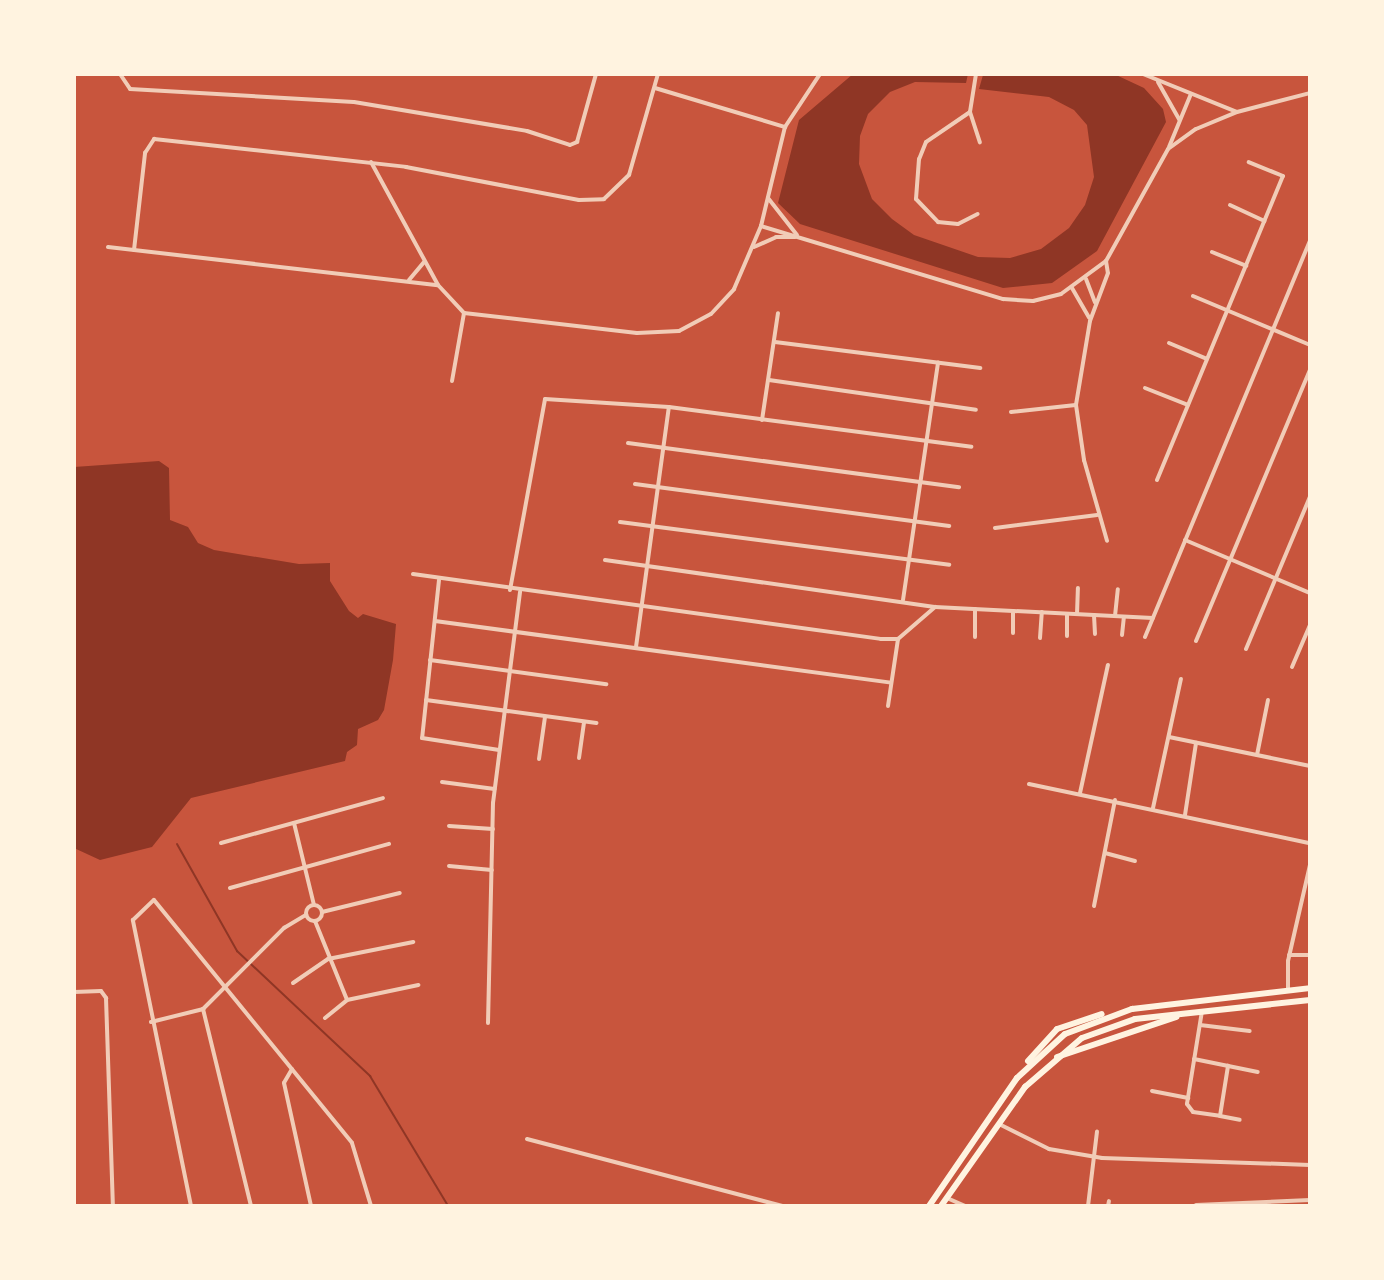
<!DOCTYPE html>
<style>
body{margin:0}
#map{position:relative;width:1384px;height:1280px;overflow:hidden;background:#c8553d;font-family:"Open Sans",sans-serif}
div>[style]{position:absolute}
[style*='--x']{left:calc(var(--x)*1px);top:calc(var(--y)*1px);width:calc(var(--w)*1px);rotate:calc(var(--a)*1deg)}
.water>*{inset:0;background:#8f3625}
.stream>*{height:2px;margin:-1px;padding:0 1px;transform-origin:1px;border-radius:1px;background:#8f3625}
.minor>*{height:4px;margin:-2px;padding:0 2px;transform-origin:2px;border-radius:2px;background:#f1ccb7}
.minor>.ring{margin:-2px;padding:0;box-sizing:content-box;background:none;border:4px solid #f1ccb7;border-radius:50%}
.secondary>*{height:6px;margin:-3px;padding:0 3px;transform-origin:3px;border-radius:3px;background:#fff3e0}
span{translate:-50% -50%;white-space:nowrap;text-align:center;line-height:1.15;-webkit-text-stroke:7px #fff3e0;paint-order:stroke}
.frame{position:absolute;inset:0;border:76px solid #fff3e0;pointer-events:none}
</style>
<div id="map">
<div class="water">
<i style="clip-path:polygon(853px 74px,968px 74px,966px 83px,915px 82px,890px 92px,868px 114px,860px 136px,859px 164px,872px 199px,892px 219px,914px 235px,978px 257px,1010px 258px,1041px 249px,1069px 228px,1085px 205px,1094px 177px,1087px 125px,1074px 110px,1049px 97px,979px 89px,983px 75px,1114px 74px,1144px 88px,1163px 109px,1166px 122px,1097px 251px,1052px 283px,1003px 288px,800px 224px,778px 203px,799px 120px)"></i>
<i style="clip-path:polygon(159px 461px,169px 468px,170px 520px,188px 527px,198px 543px,214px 550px,299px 564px,330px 563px,330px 581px,349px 611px,358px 618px,363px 614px,396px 624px,393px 660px,384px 710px,378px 720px,358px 729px,357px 745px,347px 752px,345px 761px,191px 798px,152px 847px,100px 860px,74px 848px,74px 467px)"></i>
</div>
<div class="stream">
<i style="--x:177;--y:844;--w:123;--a:60.7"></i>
<i style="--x:237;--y:951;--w:183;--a:43.2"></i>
<i style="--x:370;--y:1076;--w:152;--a:59"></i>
</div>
<div class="minor">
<i style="--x:120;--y:74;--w:18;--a:56"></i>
<i style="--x:130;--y:89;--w:224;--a:3.3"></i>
<i style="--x:354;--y:102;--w:175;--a:9.5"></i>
<i style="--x:527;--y:131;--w:45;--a:18"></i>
<i style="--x:570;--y:145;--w:8;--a:-23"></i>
<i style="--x:577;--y:142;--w:71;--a:-74.4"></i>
<i style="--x:976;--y:74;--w:38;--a:99"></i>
<i style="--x:970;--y:112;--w:32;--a:72"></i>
<i style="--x:1143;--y:74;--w:101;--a:22"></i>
<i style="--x:1237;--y:112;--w:75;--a:-14.6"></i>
<i style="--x:1158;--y:82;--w:43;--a:60.4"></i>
<i style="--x:655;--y:88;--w:136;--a:16.7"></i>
<i style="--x:970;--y:112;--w:53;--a:145.7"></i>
<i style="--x:926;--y:142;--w:18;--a:112"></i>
<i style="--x:919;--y:159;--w:40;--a:94.3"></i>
<i style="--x:916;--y:199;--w:32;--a:46"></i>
<i style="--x:938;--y:222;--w:20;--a:6"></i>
<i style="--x:958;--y:224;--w:22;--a:-27"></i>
<i style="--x:1169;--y:147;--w:57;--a:-67.5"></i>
<i style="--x:371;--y:162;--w:140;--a:61.4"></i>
<i style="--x:438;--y:285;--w:38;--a:47"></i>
<i style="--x:464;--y:313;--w:174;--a:6.6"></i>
<i style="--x:637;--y:333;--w:42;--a:-2.7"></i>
<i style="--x:679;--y:331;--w:36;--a:-28"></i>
<i style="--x:711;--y:314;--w:34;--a:-47"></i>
<i style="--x:734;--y:289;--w:69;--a:-66.8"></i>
<i style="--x:761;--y:226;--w:102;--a:-76.4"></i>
<i style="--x:785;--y:127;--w:64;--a:-56.6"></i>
<i style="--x:768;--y:198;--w:47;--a:51.9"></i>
<i style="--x:1230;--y:205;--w:38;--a:25"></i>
<i style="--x:761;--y:226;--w:253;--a:16.8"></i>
<i style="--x:1003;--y:299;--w:30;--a:4"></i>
<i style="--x:1033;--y:301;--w:29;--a:-14"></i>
<i style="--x:1061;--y:294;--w:56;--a:-36.3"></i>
<i style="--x:1106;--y:261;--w:128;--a:-61"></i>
<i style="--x:1168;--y:149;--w:34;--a:-36"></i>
<i style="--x:1196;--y:129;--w:44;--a:-22.5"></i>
<i style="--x:108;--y:247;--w:332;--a:6.6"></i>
<i style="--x:754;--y:247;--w:24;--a:-24"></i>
<i style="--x:776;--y:237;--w:19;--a:0"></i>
<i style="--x:134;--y:250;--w:98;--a:-83.5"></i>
<i style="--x:145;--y:153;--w:17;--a:-57"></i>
<i style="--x:154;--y:139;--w:254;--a:6.3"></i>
<i style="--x:406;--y:167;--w:176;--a:10.8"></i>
<i style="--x:579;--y:200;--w:25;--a:-2"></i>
<i style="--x:604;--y:199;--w:35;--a:-44"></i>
<i style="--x:629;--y:175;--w:105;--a:-74"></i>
<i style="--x:1212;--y:252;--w:37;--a:22"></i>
<i style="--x:1106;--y:261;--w:12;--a:81"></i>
<i style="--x:1108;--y:273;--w:51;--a:110.6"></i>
<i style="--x:1090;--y:321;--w:85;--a:99.5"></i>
<i style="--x:1076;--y:405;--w:56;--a:81.7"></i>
<i style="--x:1084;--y:460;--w:84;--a:74.1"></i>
<i style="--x:1086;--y:279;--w:25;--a:69"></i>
<i style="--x:409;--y:280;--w:23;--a:-50"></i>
<i style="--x:1072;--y:288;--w:34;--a:60"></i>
<i style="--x:1193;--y:296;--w:127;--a:22.7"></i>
<i style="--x:775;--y:342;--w:207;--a:7.2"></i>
<i style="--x:1169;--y:343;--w:41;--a:22.8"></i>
<i style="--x:769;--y:380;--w:209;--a:8.2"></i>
<i style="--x:452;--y:381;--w:69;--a:-80"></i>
<i style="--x:1145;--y:388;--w:46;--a:21.6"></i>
<i style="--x:1011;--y:412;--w:65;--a:-6.1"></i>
<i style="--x:762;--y:420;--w:108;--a:-81.5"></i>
<i style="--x:628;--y:443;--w:334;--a:7.6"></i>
<i style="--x:1157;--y:480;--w:329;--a:-67.5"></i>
<i style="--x:1283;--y:176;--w:37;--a:-158"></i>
<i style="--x:635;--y:484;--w:317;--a:7.6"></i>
<i style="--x:620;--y:522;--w:332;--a:7.4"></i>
<i style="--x:995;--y:528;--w:103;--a:-7.3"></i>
<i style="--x:1185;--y:540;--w:136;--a:23"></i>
<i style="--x:605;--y:560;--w:333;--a:8.1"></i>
<i style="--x:935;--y:607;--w:218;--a:2.9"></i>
<i style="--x:413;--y:574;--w:472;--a:7.9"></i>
<i style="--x:881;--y:639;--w:17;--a:0"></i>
<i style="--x:898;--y:639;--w:49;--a:-40.9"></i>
<i style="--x:439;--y:580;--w:159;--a:96.1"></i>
<i style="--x:422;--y:738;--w:78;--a:8.9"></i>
<i style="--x:510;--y:590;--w:194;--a:-79.6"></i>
<i style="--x:545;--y:399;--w:124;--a:3.7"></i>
<i style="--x:669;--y:407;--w:305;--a:7.5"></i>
<i style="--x:903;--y:600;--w:240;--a:-81.6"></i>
<i style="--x:1013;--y:611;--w:22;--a:90"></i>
<i style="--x:1077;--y:614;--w:26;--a:-88"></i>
<i style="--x:1094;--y:615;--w:19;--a:87"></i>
<i style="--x:1115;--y:616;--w:27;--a:-84"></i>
<i style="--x:435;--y:621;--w:460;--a:7.7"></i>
<i style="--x:1122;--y:635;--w:18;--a:-84"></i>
<i style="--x:1067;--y:636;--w:22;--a:-90"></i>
<i style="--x:975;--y:637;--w:28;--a:-90"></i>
<i style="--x:1145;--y:637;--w:429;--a:-67.4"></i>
<i style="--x:1040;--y:638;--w:26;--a:-86"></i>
<i style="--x:1196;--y:641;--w:294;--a:-67.2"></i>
<i style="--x:636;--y:647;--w:242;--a:-82.2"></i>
<i style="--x:1246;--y:649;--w:165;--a:-67.2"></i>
<i style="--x:430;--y:660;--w:178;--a:7.8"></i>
<i style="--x:1292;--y:667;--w:46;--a:-66.8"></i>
<i style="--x:426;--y:700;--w:172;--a:7.7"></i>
<i style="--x:888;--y:706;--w:68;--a:-81.5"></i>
<i style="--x:1169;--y:737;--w:144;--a:11.6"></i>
<i style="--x:1257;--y:755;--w:56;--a:-78.7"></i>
<i style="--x:579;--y:758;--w:36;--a:-82"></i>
<i style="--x:539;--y:759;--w:42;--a:-81.9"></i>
<i style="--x:442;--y:782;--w:53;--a:7.5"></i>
<i style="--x:1029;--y:784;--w:287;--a:11.9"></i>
<i style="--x:1080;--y:793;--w:131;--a:-77.7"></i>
<i style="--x:1153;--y:808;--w:132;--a:-77.8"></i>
<i style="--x:1185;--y:815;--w:73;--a:-81.3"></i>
<i style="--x:294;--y:823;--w:84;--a:76.3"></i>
<i style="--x:449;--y:826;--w:44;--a:3.9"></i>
<i style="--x:221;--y:843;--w:168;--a:-15.5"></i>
<i style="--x:1105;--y:853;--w:31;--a:15"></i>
<i style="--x:449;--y:866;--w:43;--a:5.3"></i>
<i style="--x:230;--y:888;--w:165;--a:-15.5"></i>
<i class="ring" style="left:306px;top:905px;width:12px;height:12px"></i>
<i style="--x:1094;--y:906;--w:108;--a:-78.8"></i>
<i style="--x:322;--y:912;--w:80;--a:-13.7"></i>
<i style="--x:315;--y:921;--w:85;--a:67.9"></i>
<i style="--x:1289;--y:955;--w:21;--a:0"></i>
<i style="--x:293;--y:983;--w:42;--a:-34.4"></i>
<i style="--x:328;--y:959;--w:87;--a:-11.3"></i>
<i style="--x:1288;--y:991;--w:30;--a:-90"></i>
<i style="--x:1288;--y:961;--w:98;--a:-77.1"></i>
<i style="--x:74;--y:992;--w:27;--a:-2"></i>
<i style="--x:101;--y:991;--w:9;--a:54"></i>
<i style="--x:106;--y:998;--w:208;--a:88.1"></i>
<i style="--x:203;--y:1009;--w:203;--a:76.3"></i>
<i style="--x:1202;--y:1011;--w:94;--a:99.2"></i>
<i style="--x:1187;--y:1104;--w:10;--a:53"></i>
<i style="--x:1193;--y:1112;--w:27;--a:8"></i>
<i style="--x:1220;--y:1116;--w:51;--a:-80.9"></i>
<i style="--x:325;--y:1018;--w:28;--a:-39"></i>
<i style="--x:347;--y:1000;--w:73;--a:-11.9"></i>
<i style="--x:151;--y:1022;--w:54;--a:-14"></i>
<i style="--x:203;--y:1009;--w:115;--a:-45"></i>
<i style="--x:284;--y:928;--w:26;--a:-31"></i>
<i style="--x:488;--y:1023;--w:220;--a:-88.7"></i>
<i style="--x:493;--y:803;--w:213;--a:-82.7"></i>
<i style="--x:1200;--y:1025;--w:50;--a:6.8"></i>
<i style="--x:1194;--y:1059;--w:65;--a:11.5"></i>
<i style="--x:292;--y:1069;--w:16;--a:120"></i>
<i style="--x:284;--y:1083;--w:126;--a:77.6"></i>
<i style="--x:1152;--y:1091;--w:37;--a:11"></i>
<i style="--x:1220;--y:1116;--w:20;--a:11"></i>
<i style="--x:999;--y:1124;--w:56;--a:26.6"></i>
<i style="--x:1049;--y:1149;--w:54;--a:9.6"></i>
<i style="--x:1102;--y:1158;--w:208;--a:1.9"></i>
<i style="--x:527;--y:1139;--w:265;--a:14.7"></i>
<i style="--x:947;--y:1198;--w:20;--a:24"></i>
<i style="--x:1196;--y:1205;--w:114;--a:-2.5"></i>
<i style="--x:191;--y:1206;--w:292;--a:-101.5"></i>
<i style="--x:133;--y:920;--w:29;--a:-44"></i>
<i style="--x:154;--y:900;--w:313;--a:50.8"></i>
<i style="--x:352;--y:1143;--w:66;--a:73.2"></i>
<i style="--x:1088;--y:1206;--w:75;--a:-83.1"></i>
<i style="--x:1108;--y:1206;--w:5;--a:-79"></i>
</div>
<div class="secondary">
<i style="--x:1057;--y:1057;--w:126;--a:-18.6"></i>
<i style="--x:1028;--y:1061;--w:43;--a:-47.8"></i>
<i style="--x:1057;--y:1029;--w:47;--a:-18.4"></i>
<i style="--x:929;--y:1206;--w:155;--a:-55.5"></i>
<i style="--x:1017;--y:1078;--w:65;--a:-42.5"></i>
<i style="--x:1065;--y:1034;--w:72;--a:-20.5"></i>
<i style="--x:1132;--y:1009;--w:179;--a:-6.7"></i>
<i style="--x:941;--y:1206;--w:146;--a:-54.8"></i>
<i style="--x:1025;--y:1087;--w:75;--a:-40.7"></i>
<i style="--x:1082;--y:1038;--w:56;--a:-19.7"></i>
<i style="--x:1135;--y:1019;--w:176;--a:-6.2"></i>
</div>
<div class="frame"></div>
</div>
